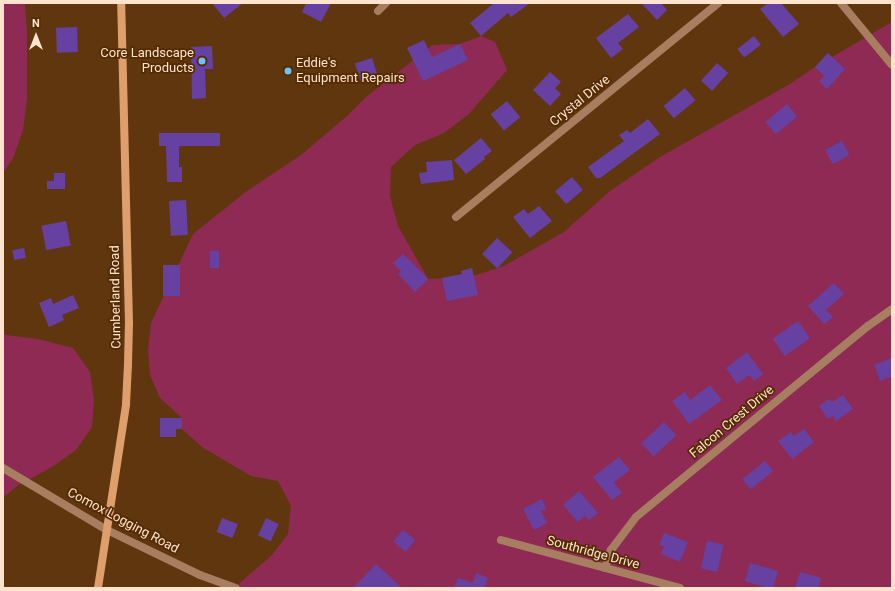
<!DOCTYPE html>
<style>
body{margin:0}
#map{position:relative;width:895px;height:591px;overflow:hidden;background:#60360f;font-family:Roboto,sans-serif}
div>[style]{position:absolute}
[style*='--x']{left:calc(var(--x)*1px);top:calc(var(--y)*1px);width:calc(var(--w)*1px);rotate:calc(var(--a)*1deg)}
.green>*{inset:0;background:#8f2a55}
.building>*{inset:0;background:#6641a1;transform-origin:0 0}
.street>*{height:8px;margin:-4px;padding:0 4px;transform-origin:4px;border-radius:4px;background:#a77e5f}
.secondary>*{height:8px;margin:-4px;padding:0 4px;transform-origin:4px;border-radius:4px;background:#df9f6c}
.dots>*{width:11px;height:11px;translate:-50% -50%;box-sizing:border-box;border:2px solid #542b02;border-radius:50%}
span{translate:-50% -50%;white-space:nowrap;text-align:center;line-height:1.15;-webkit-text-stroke:3.5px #542b02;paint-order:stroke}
.poi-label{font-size:13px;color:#fee3cf}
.right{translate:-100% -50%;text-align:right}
.left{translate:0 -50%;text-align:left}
.street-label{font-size:13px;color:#fee3cf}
.frame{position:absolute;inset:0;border:4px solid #fee3cf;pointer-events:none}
.north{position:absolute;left:16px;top:16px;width:40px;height:40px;-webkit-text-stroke:3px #542b02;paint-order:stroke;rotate:0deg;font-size:11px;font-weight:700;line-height:16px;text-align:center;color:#fee3cf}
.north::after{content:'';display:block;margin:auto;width:14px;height:18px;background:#fee3cf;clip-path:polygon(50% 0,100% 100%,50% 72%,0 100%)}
</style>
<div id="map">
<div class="green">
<i style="clip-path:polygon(3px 3px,25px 4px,27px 32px,27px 99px,23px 130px,13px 158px,3px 173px)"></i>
<i style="clip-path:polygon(892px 22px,892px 588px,234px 588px,271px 556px,288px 534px,291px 506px,278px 481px,251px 476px,202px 447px,182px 429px,182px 418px,160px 398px,150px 375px,148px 350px,151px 323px,193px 234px,247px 191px,301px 155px,346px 117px,366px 97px,433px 45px,460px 44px,481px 36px,495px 42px,507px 70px,469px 114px,444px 133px,415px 145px,391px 167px,390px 196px,398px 226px,428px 279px,470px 277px,504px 266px,564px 232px,610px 191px,660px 157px,790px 84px,815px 67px)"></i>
<i style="clip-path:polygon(3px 333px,6px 335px,38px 339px,73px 348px,90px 372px,94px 400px,92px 427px,76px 450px,52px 467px,17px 486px,3px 498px)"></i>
</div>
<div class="building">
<i style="clip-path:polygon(212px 3px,243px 3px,224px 18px)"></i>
<i style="clip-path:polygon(306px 3px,331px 3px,321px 22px,302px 12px)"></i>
<i style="clip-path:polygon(494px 3px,530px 3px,511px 17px,508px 13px,481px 36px,470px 23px)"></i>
<i style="clip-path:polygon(641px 3px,661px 3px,667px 10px,657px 20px)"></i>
<i style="clip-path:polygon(768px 3px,781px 3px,799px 24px,783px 37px,760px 9px)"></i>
<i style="clip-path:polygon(628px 14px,639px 27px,618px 43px,623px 49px,611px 58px,596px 38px)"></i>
<i style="left:77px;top:27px;width:25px;height:21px;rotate:88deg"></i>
<i style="left:754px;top:36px;width:11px;height:21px;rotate:52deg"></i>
<i style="clip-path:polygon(424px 40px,432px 57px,460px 44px,468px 60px,423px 81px,407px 48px)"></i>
<i style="clip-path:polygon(212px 46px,213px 69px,205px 69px,206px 98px,192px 99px,191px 47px)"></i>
<i style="clip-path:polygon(828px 53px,845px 69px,827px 89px,819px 81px,824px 76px,815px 67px)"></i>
<i style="left:372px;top:58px;width:19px;height:18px;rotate:72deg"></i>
<i style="left:717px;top:63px;width:15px;height:24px;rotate:42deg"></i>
<i style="clip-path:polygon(550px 72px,561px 82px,555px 88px,561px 94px,550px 106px,533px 90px)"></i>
<i style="left:685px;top:88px;width:16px;height:28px;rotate:50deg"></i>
<i style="left:507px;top:101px;width:21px;height:21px;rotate:51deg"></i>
<i style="left:787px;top:104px;width:16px;height:28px;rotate:50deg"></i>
<i style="clip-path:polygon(648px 119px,660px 134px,600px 178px,596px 178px,588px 167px,624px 141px,619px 135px,627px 130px,630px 133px)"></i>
<i style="clip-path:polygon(159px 133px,220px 133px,220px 146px,179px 146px,179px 167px,182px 167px,182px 182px,167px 182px,166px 146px,159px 146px)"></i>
<i style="clip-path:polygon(481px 138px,492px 151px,484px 157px,485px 159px,466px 174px,454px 160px)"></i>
<i style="left:842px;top:141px;width:16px;height:19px;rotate:63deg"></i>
<i style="clip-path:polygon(452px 160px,454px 180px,421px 184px,419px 173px,427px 172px,426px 162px)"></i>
<i style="clip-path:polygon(54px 173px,65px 173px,65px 189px,47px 189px,47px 181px,54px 181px)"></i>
<i style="left:572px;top:177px;width:17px;height:22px;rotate:50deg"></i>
<i style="left:186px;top:200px;width:35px;height:17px;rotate:87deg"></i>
<i style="clip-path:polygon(539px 206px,552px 221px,530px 238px,513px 217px,524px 209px,528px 214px)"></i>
<i style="left:66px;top:221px;width:25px;height:25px;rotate:79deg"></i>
<i style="left:497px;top:238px;width:21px;height:22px;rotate:43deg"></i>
<i style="left:24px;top:248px;width:10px;height:12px;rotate:79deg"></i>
<i style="left:210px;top:251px;width:9px;height:17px"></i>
<i style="clip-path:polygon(403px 254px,428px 279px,415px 292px,398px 274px,401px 271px,393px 263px)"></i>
<i style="left:163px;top:265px;width:17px;height:31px"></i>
<i style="clip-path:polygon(472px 268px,478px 295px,447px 301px,442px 278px,462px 274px,461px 271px)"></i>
<i style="clip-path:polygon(834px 283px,844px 294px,826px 310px,833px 317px,824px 324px,808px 306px)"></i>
<i style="clip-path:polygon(73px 295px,79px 308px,62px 315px,64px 320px,49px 327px,39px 303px,51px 298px,53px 304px)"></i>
<i style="left:798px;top:321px;width:21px;height:31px;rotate:55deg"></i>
<i style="clip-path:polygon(747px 352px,763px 374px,754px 381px,749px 375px,737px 384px,726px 368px)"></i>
<i style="clip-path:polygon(892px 358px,892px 376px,880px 381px,874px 365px)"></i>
<i style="clip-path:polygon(710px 385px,722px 400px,689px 424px,672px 401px,685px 392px,690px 400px)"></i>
<i style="clip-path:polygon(843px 395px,853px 409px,836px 421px,833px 416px,828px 419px,819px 406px,829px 399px,832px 402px)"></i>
<i style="clip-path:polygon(160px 418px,182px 418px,182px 429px,176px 429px,176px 437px,160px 437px)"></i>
<i style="left:664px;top:422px;width:18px;height:31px;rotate:47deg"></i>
<i style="clip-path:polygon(804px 429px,814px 442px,792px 459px,778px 441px,791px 432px,794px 436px)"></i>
<i style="clip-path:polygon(619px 457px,630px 470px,614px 482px,622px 493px,612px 500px,593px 477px)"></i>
<i style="left:765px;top:461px;width:13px;height:29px;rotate:51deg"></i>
<i style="clip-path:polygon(579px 491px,598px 513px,589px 520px,585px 516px,578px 522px,563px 505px)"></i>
<i style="clip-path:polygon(542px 499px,546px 509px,541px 511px,547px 523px,534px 530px,523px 509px)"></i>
<i style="left:222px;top:518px;width:17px;height:15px;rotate:21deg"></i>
<i style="left:266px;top:518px;width:14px;height:19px;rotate:25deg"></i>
<i style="left:403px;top:530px;width:16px;height:15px;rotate:40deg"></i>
<i style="clip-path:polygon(664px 533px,688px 542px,680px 562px,661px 554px,664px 546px,659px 545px)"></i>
<i style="left:707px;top:541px;width:17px;height:28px;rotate:13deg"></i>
<i style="left:750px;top:563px;width:29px;height:19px;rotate:16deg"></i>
<i style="clip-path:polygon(376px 564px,402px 588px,353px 588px)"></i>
<i style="clip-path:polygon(800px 572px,821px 578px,818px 588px,795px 588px)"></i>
<i style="clip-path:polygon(476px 573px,488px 578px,484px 588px,454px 588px,458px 578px,473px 583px)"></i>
</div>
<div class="street">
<i style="--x:841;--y:3;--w:80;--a:50.6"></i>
<i style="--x:378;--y:11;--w:11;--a:-45"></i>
<i style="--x:456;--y:217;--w:338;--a:-39.2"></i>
<i style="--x:3;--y:468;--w:121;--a:30.8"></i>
<i style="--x:107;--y:530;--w:103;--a:25.8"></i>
<i style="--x:200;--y:575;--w:38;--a:20"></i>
<i style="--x:501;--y:540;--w:185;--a:15"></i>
<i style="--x:605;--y:568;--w:19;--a:-72"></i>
<i style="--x:611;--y:550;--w:41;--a:-52.9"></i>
<i style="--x:636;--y:517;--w:301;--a:-39.5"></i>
<i style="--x:868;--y:326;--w:29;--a:-35"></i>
</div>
<div class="secondary">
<i style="--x:98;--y:588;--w:186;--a:-81.3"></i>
<i style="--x:126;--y:404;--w:40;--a:-87.1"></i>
<i style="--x:128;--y:364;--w:41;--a:-88.6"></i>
<i style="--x:129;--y:323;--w:320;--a:-91.4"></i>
</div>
<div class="dots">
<i style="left:202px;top:61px;background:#71c1f5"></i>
<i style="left:288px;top:71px;background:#71c1f5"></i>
</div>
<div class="poi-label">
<span class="right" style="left:194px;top:61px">Core Landscape<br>Products</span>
<span class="left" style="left:296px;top:71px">Eddie's<br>Equipment Repairs</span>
</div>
<div class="street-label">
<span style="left:580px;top:101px;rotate:-39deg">Crystal Drive</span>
<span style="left:116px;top:297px;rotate:-91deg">Cumberland Road</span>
<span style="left:732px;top:422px;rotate:-40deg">Falcon Crest Drive</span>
<span style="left:123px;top:521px;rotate:28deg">Comox Logging Road</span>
<span style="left:593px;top:553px;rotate:15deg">Southridge Drive</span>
</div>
<div class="frame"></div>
<div class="north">N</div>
</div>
